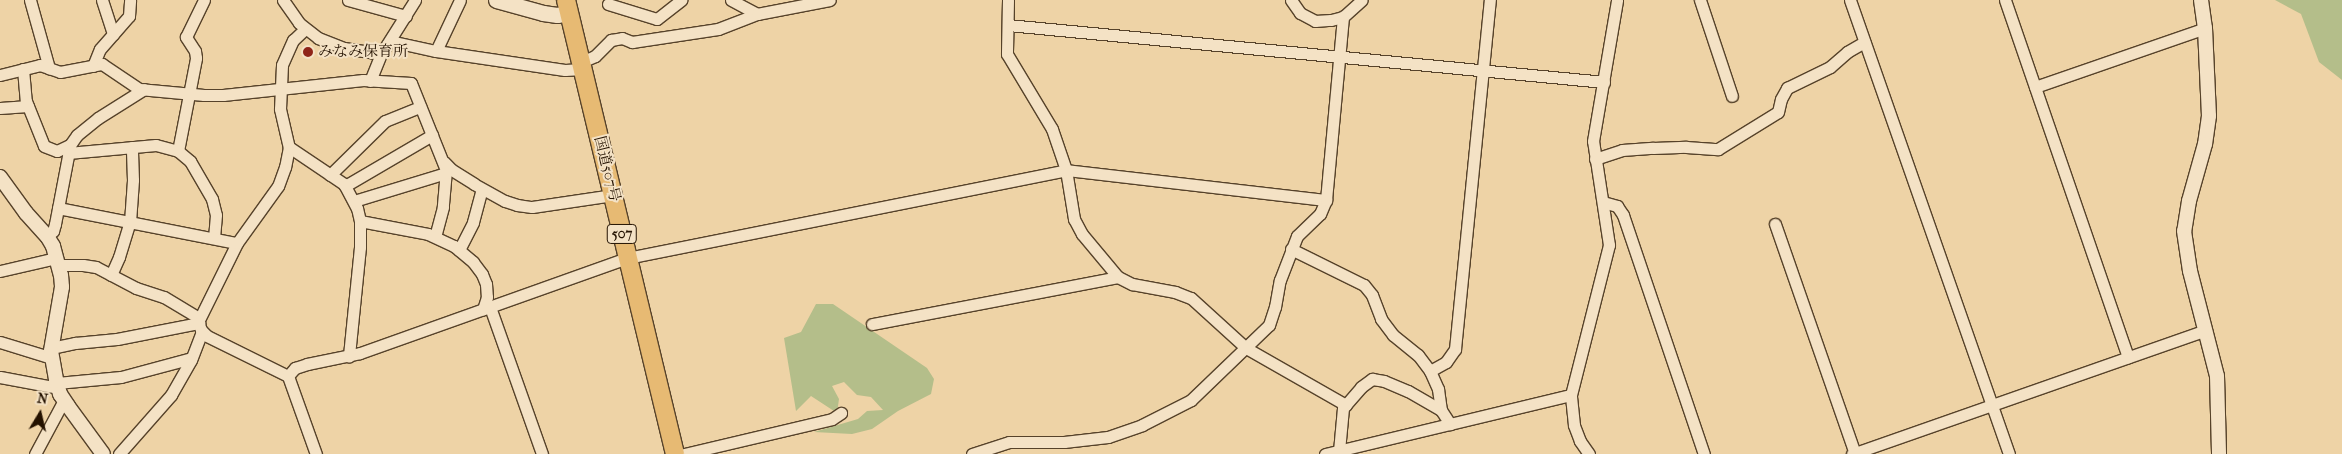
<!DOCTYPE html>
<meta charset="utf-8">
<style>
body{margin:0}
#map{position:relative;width:2342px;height:454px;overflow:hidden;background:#eed3a6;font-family:"IM FELL French Canon","Noto Serif JP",serif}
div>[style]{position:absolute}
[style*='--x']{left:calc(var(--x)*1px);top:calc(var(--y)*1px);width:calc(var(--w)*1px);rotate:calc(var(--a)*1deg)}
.green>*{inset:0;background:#b4be8a}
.roads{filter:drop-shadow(1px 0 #56422a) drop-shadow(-1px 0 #56422a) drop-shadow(0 1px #56422a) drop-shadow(0 -1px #56422a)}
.minor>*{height:11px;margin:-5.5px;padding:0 5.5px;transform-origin:5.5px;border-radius:5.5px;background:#f4e2c5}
.tertiary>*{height:14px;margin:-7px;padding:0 7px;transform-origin:7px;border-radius:7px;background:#f4e2c5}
.secondary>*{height:15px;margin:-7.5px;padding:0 7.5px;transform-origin:7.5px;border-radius:7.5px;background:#f4e2c5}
.trunk>*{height:18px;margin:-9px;padding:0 9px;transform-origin:9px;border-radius:9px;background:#e7ba73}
.dots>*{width:14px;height:14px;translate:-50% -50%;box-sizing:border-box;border:2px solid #f4e2c5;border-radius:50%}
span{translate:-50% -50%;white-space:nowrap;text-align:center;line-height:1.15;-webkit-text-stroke:4px #f4e2c5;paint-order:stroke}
.shield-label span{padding:1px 4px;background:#f4e2c5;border:1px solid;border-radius:4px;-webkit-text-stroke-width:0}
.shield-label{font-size:14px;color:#241200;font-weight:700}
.poi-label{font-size:15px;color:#241200}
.left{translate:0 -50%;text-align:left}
.street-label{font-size:15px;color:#241200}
.north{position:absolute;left:15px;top:389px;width:50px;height:50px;-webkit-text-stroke:4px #f4e2c5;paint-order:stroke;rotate:9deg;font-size:14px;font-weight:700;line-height:20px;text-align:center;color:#241200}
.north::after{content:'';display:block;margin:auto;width:18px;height:22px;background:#241200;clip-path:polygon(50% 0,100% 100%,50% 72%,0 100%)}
</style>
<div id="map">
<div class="green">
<i style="clip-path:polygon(2275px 0,2342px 0,2342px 80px,2319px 62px,2301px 14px)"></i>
<i style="clip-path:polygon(816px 304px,833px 304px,927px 368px,934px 379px,931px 394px,898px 411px,872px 429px,852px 434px,814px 432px,858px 419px,867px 411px,883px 410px,871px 397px,857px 395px,844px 382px,832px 386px,839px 399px,837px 413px,811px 396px,796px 411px,784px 338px,801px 332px)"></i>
</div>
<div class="roads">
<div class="minor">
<i style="--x:30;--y:0;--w:71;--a:74.4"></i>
<i style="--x:102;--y:0;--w:36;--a:72"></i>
<i style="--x:283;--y:0;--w:28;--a:55"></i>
<i style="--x:299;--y:23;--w:24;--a:38"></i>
<i style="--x:318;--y:38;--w:28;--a:21"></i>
<i style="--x:344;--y:48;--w:37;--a:9"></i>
<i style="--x:348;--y:0;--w:60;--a:15.4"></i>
<i style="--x:731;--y:0;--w:30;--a:28"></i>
<i style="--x:1008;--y:0;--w:54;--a:91.1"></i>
<i style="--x:1007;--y:54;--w:87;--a:59"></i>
<i style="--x:1052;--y:129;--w:43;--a:71.1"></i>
<i style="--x:1066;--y:170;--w:50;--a:80.7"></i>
<i style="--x:1074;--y:219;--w:17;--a:62"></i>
<i style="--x:1082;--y:234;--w:56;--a:50.1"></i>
<i style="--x:1118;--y:277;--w:16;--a:27"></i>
<i style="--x:1132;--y:284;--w:44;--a:10.5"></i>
<i style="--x:1175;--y:292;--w:17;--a:21"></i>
<i style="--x:1191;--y:298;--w:74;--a:42.3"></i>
<i style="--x:1246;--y:348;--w:115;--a:29.7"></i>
<i style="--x:1291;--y:0;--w:16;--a:55"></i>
<i style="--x:1300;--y:13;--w:17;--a:28"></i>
<i style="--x:1315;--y:21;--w:16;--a:-4"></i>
<i style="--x:1331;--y:20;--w:12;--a:-14"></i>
<i style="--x:1343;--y:17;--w:25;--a:-42"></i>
<i style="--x:1700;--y:0;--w:101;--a:71.6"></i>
<i style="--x:1850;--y:0;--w:481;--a:70.7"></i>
<i style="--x:2005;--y:0;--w:378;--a:71"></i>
<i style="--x:608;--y:4;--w:51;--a:17"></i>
<i style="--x:657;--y:19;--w:31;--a:-38"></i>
<i style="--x:1008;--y:25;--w:599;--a:5.46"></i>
<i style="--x:305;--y:29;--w:16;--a:137"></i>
<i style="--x:293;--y:40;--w:27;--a:114"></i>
<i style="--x:282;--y:65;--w:44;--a:92.6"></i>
<i style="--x:280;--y:109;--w:39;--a:77"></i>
<i style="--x:289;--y:147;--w:20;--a:101"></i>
<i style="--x:285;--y:167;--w:20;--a:110"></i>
<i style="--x:278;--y:186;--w:70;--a:125.7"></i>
<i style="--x:237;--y:243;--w:88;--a:116.3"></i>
<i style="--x:198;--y:322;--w:9;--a:69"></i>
<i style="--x:201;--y:330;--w:8;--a:45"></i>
<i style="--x:207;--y:336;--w:90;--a:26.3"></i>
<i style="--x:288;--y:376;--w:83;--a:70.3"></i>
<i style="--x:390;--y:41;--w:47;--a:12.3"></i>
<i style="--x:436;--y:51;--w:130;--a:8.4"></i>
<i style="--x:565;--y:70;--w:17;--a:-3"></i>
<i style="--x:436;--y:51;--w:56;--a:-64.8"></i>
<i style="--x:581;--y:62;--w:15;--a:-23"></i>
<i style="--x:595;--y:56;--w:23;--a:-45"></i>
<i style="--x:611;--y:40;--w:11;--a:-10"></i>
<i style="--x:622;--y:38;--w:11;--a:22"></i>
<i style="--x:632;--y:42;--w:87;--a:-8.6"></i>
<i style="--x:718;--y:29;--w:42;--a:-21"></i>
<i style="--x:757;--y:14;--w:74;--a:-10.9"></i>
<i style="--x:93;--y:66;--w:18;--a:-68"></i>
<i style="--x:100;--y:49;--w:44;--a:-48.7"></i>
<i style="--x:129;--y:16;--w:16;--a:-86"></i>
<i style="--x:23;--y:69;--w:32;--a:85"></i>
<i style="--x:26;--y:101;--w:48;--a:68.2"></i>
<i style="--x:44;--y:146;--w:14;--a:21"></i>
<i style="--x:57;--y:151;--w:14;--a:-25"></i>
<i style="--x:0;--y:75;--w:41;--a:-14"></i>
<i style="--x:40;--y:65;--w:21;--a:19"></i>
<i style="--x:60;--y:72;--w:43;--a:-10.8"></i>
<i style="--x:102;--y:64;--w:45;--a:34"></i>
<i style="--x:139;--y:89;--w:65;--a:5.3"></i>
<i style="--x:204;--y:95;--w:19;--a:0"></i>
<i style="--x:223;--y:95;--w:141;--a:-6.1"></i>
<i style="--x:363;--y:80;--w:48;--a:3.6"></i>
<i style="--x:411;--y:83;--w:94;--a:68.1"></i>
<i style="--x:446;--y:170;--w:37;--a:95"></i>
<i style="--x:443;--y:207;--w:30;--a:105"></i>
<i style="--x:370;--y:81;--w:29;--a:-68"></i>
<i style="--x:381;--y:54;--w:64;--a:-57.8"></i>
<i style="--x:2035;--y:87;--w:180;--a:-19.1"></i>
<i style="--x:0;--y:108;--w:28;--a:-4"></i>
<i style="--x:289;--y:147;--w:66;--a:33.9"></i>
<i style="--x:344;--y:184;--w:27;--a:62"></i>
<i style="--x:357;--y:208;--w:13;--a:77"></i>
<i style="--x:360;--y:221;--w:26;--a:90"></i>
<i style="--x:360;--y:247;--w:110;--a:95.8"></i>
<i style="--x:178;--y:151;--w:95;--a:-79"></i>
<i style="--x:196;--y:58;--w:7;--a:-98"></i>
<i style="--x:195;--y:51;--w:17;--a:-123"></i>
<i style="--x:186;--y:37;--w:41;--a:-64.1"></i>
<i style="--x:68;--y:153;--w:88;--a:-5.2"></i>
<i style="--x:156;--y:145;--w:23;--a:15"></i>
<i style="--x:178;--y:151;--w:16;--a:40"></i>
<i style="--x:190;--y:161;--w:44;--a:59.9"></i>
<i style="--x:212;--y:199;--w:16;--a:76"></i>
<i style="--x:216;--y:215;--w:23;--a:95"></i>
<i style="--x:1595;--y:159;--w:28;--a:-18"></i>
<i style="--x:1622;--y:150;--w:31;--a:-4"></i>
<i style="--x:1653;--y:148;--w:33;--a:-2"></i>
<i style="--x:1686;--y:147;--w:32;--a:4"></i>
<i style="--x:1718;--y:149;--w:70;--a:-31.7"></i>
<i style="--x:1778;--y:112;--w:13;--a:-77"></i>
<i style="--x:1781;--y:99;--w:13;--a:-61"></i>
<i style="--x:1787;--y:88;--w:48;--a:-26"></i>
<i style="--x:1830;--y:67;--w:23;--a:-41"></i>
<i style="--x:1847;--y:52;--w:20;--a:-30"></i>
<i style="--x:444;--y:162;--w:11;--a:45"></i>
<i style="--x:452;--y:170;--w:26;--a:32"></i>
<i style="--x:474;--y:184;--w:35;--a:29"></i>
<i style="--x:505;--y:201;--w:13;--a:18"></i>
<i style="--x:517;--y:205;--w:15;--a:8"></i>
<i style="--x:532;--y:207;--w:82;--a:-8.4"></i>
<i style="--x:330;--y:175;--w:77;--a:-44.5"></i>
<i style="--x:385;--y:121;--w:38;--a:-22"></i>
<i style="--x:345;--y:186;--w:101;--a:-30.4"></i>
<i style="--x:354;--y:201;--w:96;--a:-16.9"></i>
<i style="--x:1603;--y:202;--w:15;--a:16"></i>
<i style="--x:1617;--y:206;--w:11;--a:56"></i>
<i style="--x:1623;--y:215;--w:252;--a:71.3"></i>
<i style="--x:58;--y:208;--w:182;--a:11.1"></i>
<i style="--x:360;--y:221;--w:69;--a:10.8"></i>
<i style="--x:428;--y:234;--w:29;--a:25"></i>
<i style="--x:454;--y:246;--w:25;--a:40"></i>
<i style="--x:473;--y:262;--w:15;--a:53"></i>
<i style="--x:482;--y:274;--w:11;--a:68"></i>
<i style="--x:486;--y:284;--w:13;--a:86"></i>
<i style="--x:487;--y:297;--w:13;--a:108"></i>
<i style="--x:1775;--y:224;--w:244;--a:70.8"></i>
<i style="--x:47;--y:236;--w:8;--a:-40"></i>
<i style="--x:53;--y:231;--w:7;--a:-74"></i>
<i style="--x:55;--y:224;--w:80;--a:-79.2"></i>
<i style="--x:70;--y:145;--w:12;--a:-55"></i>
<i style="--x:77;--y:135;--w:27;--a:-39"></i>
<i style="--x:98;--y:118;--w:54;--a:-32.2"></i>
<i style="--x:1291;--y:249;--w:81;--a:26.3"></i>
<i style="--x:1364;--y:285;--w:13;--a:51"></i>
<i style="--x:1372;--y:295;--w:26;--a:69"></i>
<i style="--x:1381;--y:319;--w:20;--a:53"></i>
<i style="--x:1393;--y:335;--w:32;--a:39"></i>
<i style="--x:1418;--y:355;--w:20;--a:53"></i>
<i style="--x:1430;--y:371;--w:20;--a:66"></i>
<i style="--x:1438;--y:389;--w:21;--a:82"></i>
<i style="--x:1441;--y:410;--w:17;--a:57"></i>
<i style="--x:459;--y:250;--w:31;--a:-63"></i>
<i style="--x:473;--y:222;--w:34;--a:-75"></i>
<i style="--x:58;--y:265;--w:25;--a:0"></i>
<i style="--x:83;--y:265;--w:13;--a:9"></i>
<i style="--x:96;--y:267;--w:45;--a:27.7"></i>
<i style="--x:136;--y:288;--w:29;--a:18"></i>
<i style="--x:164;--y:297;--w:41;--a:31"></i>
<i style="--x:0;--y:271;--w:57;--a:-13.1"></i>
<i style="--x:111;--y:275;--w:20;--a:-66"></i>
<i style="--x:119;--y:257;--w:37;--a:-73"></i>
<i style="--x:130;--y:222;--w:42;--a:-85.9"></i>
<i style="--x:133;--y:180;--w:33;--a:-92"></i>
<i style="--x:490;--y:307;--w:156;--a:70.5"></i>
<i style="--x:872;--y:324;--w:250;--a:-10.8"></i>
<i style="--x:0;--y:342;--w:54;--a:17.1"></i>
<i style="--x:51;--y:348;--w:25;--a:-12"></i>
<i style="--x:75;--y:343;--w:42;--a:-5.4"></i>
<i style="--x:117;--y:339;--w:84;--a:-11"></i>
<i style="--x:1430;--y:371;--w:18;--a:-29"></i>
<i style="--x:1446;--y:362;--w:16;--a:-55"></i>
<i style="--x:1455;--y:349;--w:351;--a:-84.3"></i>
<i style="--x:288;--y:376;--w:11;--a:-49"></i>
<i style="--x:295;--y:368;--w:13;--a:-18"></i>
<i style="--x:307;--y:364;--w:54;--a:-11.7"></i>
<i style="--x:360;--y:353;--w:283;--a:-19.6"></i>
<i style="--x:627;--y:258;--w:448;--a:-11.3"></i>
<i style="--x:1066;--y:170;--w:262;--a:6.6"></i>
<i style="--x:0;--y:377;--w:59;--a:10.7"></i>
<i style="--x:57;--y:383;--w:64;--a:-5.4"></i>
<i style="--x:121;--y:377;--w:73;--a:-15"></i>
<i style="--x:1339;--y:451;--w:43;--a:-84.7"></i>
<i style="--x:1343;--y:408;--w:28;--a:-49"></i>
<i style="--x:1361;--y:387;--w:14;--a:-36"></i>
<i style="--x:1372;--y:379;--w:12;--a:9"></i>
<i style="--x:1384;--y:381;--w:26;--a:23"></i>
<i style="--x:1408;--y:391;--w:38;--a:30"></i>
<i style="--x:35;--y:454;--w:61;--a:-61.8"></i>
<i style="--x:119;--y:454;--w:79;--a:-48.6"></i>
<i style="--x:171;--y:395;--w:40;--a:-60.3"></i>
<i style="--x:191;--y:360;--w:30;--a:-69"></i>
<i style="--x:684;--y:454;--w:152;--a:-13.3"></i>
<i style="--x:832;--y:419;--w:11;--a:-34"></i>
<i style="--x:972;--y:454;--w:39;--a:-18"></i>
<i style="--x:1009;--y:442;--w:55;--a:0"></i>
<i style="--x:1064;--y:442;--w:44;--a:-6.5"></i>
<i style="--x:1108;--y:437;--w:36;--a:-19"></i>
<i style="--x:1142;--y:425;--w:55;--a:-27"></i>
<i style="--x:1191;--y:400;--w:108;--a:-43.9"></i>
<i style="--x:1269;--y:325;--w:19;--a:-72"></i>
<i style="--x:1275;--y:307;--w:27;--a:-80"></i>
<i style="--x:1280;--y:280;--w:47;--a:-68.9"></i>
<i style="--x:1297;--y:236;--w:32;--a:-44"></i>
<i style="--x:1320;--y:214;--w:15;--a:-67"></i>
<i style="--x:1326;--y:200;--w:184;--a:-84.7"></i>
<i style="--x:1325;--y:454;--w:253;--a:-13.5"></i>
<i style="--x:1589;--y:454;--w:16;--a:-125"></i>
<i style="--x:1580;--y:441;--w:17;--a:-111"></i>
<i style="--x:1574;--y:425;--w:30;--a:-96"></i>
<i style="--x:1571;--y:395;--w:155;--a:-75.8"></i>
<i style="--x:1609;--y:245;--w:105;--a:-98.7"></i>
<i style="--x:1593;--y:141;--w:143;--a:-80.3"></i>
<i style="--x:1852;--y:454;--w:375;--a:-19.3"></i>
</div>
<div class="tertiary">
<i style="--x:2201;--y:0;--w:28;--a:82"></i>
<i style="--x:2205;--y:28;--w:88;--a:87.4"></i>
<i style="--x:2209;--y:116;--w:28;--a:98"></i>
<i style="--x:2205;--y:144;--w:59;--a:105.7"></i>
<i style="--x:2189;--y:201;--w:30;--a:99"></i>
<i style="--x:2184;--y:231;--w:40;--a:81.5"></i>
<i style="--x:2190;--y:271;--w:108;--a:75.6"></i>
<i style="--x:2217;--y:376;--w:78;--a:88.5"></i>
<i style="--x:0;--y:177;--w:44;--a:54.2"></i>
<i style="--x:26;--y:213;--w:31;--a:48"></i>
<i style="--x:47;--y:236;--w:12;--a:59"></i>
<i style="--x:53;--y:246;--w:30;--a:75"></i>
<i style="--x:61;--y:275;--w:12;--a:85"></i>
<i style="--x:62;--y:287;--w:65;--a:99.8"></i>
<i style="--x:51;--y:351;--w:29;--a:80"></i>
<i style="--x:56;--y:380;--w:15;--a:74"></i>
<i style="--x:60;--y:394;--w:14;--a:56"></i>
<i style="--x:68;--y:406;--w:59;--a:53.9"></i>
</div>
<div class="secondary">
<i style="--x:496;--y:0;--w:49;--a:15.5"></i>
<i style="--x:543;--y:13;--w:14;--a:8"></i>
<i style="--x:557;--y:15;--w:12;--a:-9"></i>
</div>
<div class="trunk">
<i style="--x:566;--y:0;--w:467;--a:76.5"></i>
</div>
</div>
<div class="dots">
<i style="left:308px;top:52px;background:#8f2418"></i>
</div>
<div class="shield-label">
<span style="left:622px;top:234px">507</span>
</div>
<div class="poi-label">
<span class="left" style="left:318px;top:52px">みなみ保育所</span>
</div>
<div class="street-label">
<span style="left:607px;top:169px;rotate:76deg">国道507号</span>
</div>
<div class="north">N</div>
</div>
